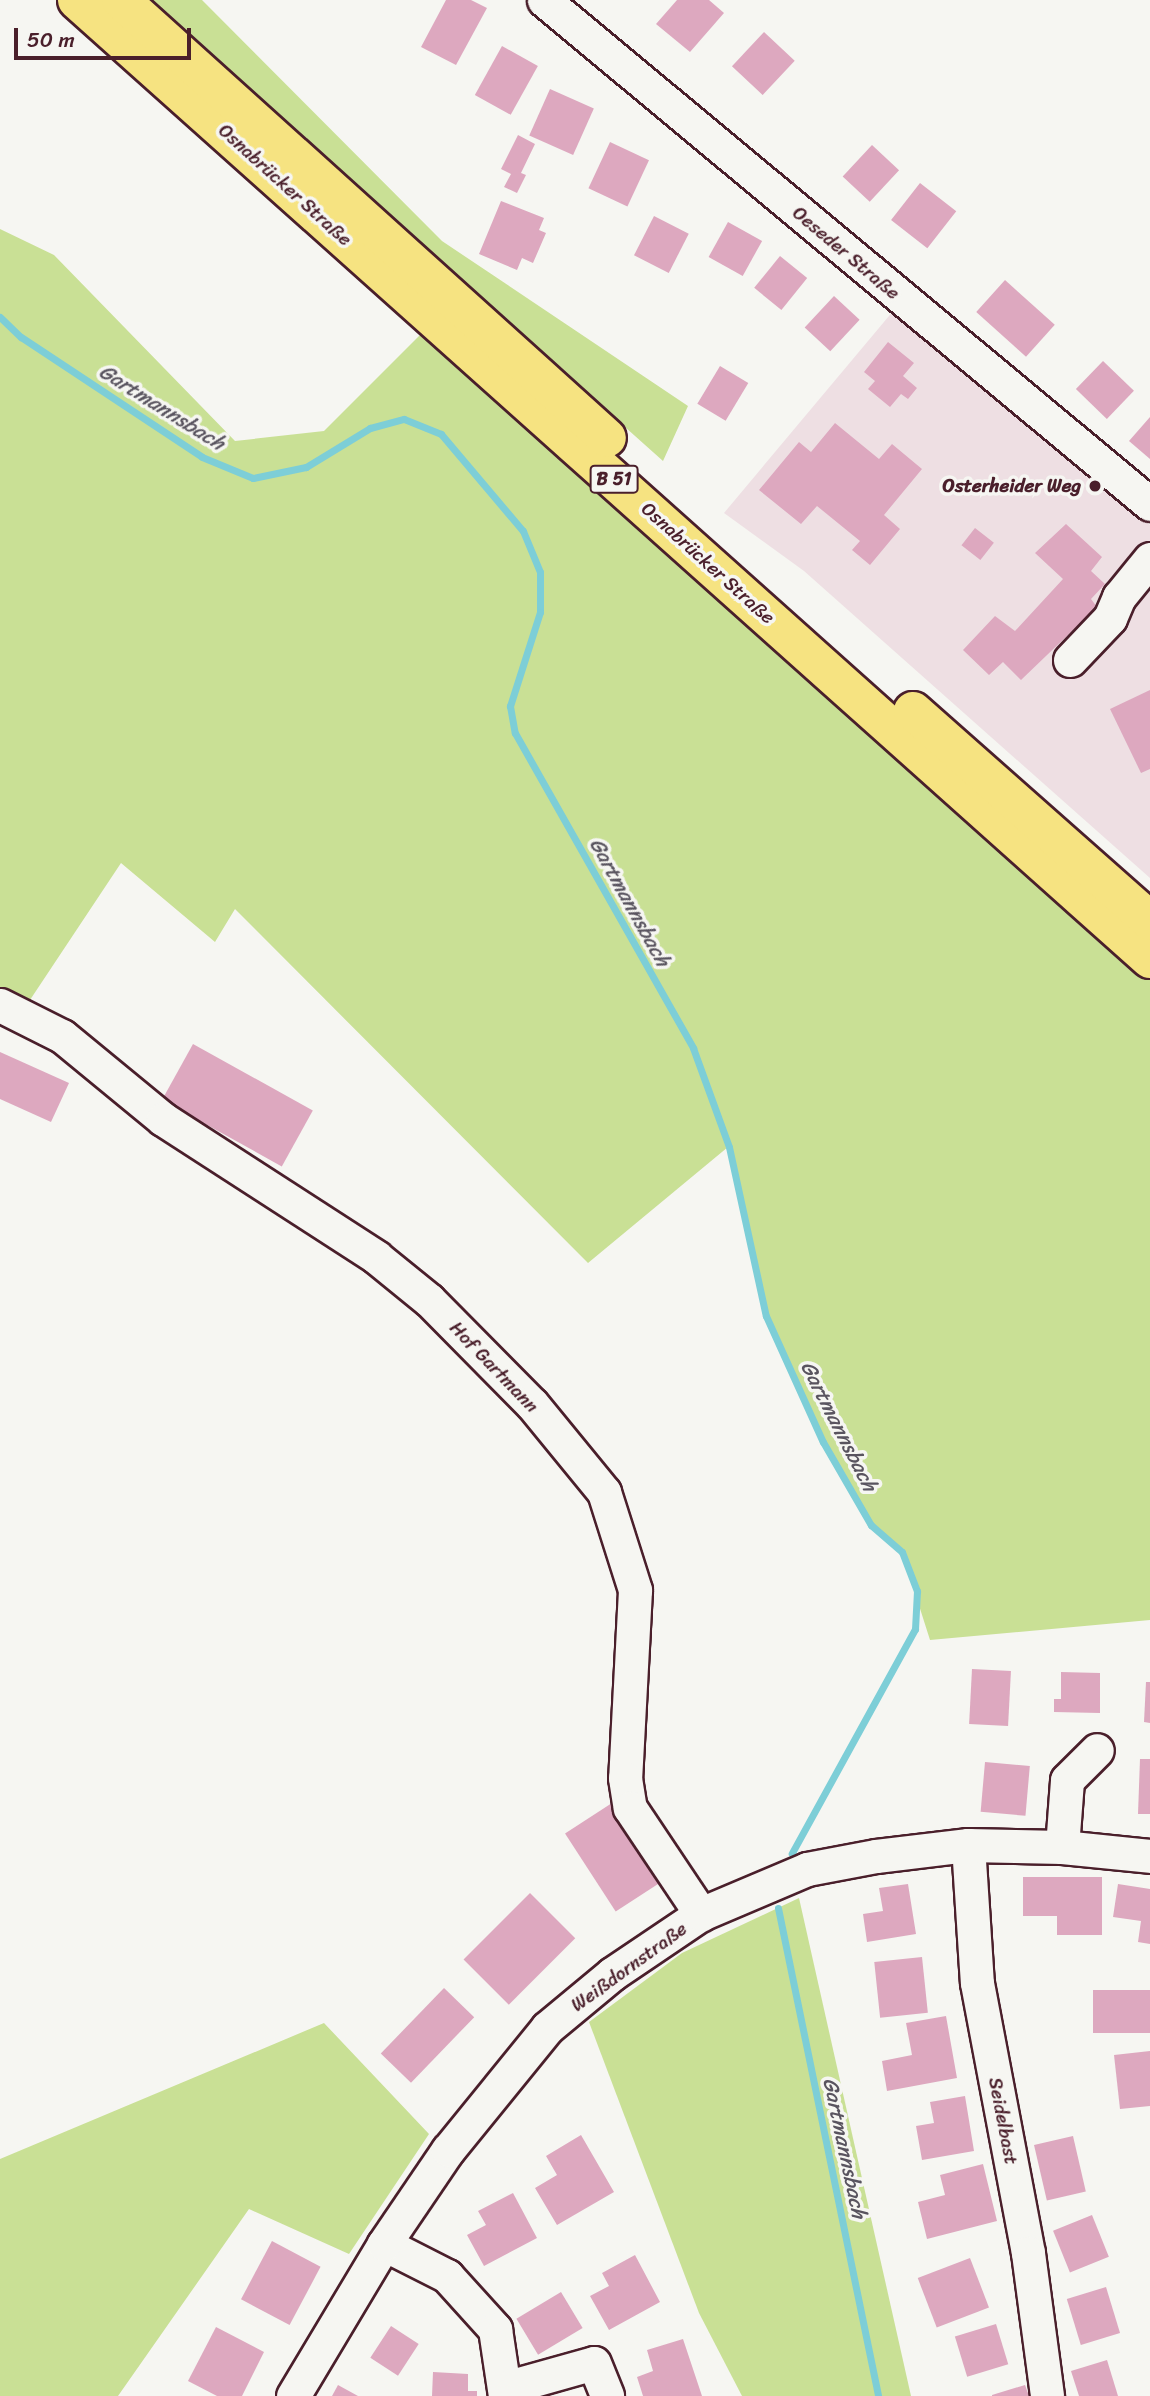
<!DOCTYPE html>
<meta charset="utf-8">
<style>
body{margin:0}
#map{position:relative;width:1150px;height:2396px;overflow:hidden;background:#f6f6f2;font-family:Sriracha,sans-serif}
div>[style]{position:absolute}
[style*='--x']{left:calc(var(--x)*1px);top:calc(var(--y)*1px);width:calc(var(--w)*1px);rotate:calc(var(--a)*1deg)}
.built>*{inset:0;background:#eedfe3}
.green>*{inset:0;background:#c9e095}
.stream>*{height:7px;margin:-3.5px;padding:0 3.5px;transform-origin:3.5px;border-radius:3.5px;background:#7dced7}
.building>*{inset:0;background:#dda8bf;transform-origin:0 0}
.roads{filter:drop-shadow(2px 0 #4a1f2b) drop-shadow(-2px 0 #4a1f2b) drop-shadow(0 2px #4a1f2b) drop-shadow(0 -2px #4a1f2b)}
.minor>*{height:33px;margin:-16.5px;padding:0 16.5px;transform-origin:16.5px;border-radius:16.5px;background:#f6f6f2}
.highway>*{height:38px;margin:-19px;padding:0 19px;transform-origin:19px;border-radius:19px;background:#f6e381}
.dots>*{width:19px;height:19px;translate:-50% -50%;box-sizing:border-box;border:4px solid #f6f6f2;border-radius:50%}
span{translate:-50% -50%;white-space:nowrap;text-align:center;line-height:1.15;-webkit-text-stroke:7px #f6f6f2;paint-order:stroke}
.shield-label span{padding:2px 5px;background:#f6f6f2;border:2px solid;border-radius:5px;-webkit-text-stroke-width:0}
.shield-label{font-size:18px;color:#4a1f2b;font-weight:700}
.street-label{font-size:19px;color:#4a1f2b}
.poi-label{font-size:19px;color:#4a1f2b;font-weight:700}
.right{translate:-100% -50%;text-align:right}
.water-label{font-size:21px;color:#59545f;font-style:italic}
.scale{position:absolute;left:14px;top:28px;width:177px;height:32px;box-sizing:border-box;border:4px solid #4a1f2b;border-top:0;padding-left:9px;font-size:21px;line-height:24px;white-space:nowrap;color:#4a1f2b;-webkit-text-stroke:5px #f6f6f2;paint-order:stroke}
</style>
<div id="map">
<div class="built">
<i style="clip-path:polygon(894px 310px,1150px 525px,1150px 878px,804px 571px,724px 513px)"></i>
</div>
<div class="green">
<i style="clip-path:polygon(147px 0,202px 0,442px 241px,688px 406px,663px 461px)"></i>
<i style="clip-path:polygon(0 229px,54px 255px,235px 441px,324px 431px,420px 335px,1150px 980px,1150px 1620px,930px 1640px,902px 1552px,871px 1525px,823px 1442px,766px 1316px,728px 1147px,588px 1263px,235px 909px,215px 942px,121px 863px,20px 1015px,0 1005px)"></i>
<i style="clip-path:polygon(799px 1898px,911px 2396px,742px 2396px,699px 2313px,589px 2022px,682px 1953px)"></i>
<i style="clip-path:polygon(324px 2023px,429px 2134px,349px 2254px,249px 2209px,118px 2396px,0 2396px,0 2159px)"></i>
</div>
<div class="stream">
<i style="--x:0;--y:317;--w:29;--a:44"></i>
<i style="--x:21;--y:337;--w:217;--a:33.5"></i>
<i style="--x:202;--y:457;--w:55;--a:22.4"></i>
<i style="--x:253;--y:478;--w:54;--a:-11.7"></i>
<i style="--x:306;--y:467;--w:75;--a:-31.4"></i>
<i style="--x:370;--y:428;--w:35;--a:-15"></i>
<i style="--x:404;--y:419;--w:40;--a:22"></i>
<i style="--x:441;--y:434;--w:127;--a:49.8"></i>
<i style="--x:523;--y:531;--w:44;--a:67.5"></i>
<i style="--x:540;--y:572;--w:40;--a:90"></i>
<i style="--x:540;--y:612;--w:99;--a:107.7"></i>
<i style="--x:510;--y:706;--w:27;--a:80"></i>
<i style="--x:515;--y:733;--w:362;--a:60.5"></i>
<i style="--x:693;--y:1048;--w:105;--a:70"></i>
<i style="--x:729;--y:1147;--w:173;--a:77.7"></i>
<i style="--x:766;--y:1316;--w:138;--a:65.7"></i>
<i style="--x:823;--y:1442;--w:96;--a:60"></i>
<i style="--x:871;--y:1525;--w:41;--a:41.1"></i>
<i style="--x:902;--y:1552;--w:42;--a:69"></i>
<i style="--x:917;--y:1591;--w:38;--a:93"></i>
<i style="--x:915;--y:1629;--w:256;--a:118.8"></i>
<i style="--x:778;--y:1908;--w:498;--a:78.4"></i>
</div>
<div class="building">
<i style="clip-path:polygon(446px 0,471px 0,487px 8px,456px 65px,421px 47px)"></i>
<i style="clip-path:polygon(677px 0,709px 0,724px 13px,690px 52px,656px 24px)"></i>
<i style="left:764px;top:32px;width:42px;height:47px;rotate:43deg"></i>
<i style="left:502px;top:46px;width:41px;height:56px;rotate:29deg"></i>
<i style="left:550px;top:89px;width:48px;height:51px;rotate:24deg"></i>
<i style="clip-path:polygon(518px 135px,535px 144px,521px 173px,526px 175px,517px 193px,504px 187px,511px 174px,501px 169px)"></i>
<i style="left:610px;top:142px;width:43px;height:51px;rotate:25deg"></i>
<i style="left:872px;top:145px;width:37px;height:43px;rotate:43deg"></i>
<i style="left:920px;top:183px;width:46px;height:47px;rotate:38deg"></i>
<i style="clip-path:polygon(501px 201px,544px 218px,539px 230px,546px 233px,533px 263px,522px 258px,517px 270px,479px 254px)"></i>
<i style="left:654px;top:216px;width:39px;height:44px;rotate:27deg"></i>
<i style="left:728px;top:222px;width:39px;height:40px;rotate:29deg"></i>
<i style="left:780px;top:256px;width:35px;height:41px;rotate:39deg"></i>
<i style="left:1005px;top:280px;width:67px;height:43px;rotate:42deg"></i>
<i style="left:834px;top:296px;width:35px;height:43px;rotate:43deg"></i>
<i style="clip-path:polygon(888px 342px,914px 363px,903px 376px,917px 388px,908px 399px,901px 394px,890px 407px,868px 389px,875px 381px,864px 372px)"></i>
<i style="left:1103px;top:361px;width:43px;height:39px;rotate:44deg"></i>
<i style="left:720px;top:366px;width:33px;height:44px;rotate:31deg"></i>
<i style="clip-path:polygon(1150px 417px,1150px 459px,1129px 441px)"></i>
<i style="clip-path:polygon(835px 423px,879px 459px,892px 444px,922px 469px,884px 515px,900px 529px,870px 565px,852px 550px,860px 541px,817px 506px,801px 524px,759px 490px,799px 442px,811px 452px)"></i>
<i style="clip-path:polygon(1066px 524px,1102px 557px,1091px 571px,1105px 584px,1091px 599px,1097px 607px,1021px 680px,1003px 662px,989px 675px,963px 650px,995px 616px,1015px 631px,1063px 579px,1035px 553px)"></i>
<i style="left:975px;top:528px;width:24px;height:22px;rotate:38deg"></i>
<i style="clip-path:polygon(1150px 690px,1150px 769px,1141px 773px,1110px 709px)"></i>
<i style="left:193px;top:1044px;width:137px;height:64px;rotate:29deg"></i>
<i style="clip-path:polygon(0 1052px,69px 1083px,51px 1122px,0 1099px)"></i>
<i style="left:972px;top:1669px;width:39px;height:55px;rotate:3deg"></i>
<i style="clip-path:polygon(1061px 1672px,1100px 1673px,1100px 1713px,1054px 1712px,1054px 1699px,1061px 1699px)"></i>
<i style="clip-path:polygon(1146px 1682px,1150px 1682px,1150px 1723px,1144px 1722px)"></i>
<i style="clip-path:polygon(1140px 1759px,1150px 1759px,1150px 1814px,1138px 1814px)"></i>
<i style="left:985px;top:1762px;width:45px;height:50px;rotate:5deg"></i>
<i style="left:612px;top:1803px;width:93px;height:56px;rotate:57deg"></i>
<i style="clip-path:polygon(1023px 1877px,1102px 1877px,1102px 1935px,1057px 1935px,1057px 1916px,1023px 1916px)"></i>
<i style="clip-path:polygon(908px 1884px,916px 1934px,867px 1942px,863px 1914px,883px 1911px,879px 1888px)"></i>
<i style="clip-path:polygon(1118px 1884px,1150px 1889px,1150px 1944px,1138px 1942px,1141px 1921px,1113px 1917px)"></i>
<i style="left:530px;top:1893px;width:64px;height:94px;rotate:45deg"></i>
<i style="left:922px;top:1957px;width:56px;height:48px;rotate:84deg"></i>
<i style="left:444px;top:1988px;width:42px;height:91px;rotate:44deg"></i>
<i style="left:1150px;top:1990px;width:43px;height:57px;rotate:90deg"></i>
<i style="clip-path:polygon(946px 2016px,957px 2078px,887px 2091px,882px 2061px,912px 2055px,906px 2023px)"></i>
<i style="clip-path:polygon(1150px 2051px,1150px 2106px,1120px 2109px,1114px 2055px)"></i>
<i style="clip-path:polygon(965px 2096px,974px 2151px,922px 2160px,916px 2126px,934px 2123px,930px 2102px)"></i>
<i style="clip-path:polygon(581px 2135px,614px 2192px,557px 2225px,535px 2188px,557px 2175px,546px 2156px)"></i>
<i style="left:1073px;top:2136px;width:57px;height:40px;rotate:77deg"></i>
<i style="clip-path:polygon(983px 2164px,997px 2221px,927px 2239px,918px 2202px,945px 2195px,940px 2175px)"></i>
<i style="clip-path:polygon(513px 2193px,537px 2238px,484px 2266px,467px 2235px,486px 2225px,478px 2211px)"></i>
<i style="left:1092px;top:2215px;width:45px;height:42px;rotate:68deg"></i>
<i style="left:272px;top:2241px;width:55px;height:66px;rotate:28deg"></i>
<i style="clip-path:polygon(635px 2255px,660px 2302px,609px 2330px,590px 2296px,609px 2286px,602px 2273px)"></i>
<i style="left:970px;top:2258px;width:53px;height:56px;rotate:69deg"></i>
<i style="left:1106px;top:2287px;width:48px;height:41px;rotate:73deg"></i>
<i style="left:561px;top:2292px;width:42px;height:52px;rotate:59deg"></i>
<i style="left:996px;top:2324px;width:42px;height:43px;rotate:73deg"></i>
<i style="left:391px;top:2326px;width:33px;height:38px;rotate:33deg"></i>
<i style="clip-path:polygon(216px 2327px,264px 2352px,242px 2396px,217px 2396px,188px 2381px)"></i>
<i style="clip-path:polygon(683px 2339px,702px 2396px,643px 2396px,637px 2377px,653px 2371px,647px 2350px)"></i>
<i style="clip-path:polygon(1107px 2360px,1118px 2396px,1079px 2396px,1071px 2371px)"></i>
<i style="clip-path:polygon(433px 2372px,468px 2374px,468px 2391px,477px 2391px,477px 2396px,432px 2396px)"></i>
<i style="clip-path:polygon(338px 2385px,358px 2396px,332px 2396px)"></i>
<i style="clip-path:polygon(1025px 2385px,1029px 2396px,992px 2396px,992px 2395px)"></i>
</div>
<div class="roads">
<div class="minor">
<i style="--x:544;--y:0;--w:788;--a:39.75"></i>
<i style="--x:1070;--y:660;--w:58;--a:-46.4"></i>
<i style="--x:1110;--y:618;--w:23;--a:-67"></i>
<i style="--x:1119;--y:597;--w:49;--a:-50.8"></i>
<i style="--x:0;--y:1005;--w:69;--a:26.6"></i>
<i style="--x:62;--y:1036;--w:131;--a:39.4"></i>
<i style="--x:163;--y:1119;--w:254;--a:32.9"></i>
<i style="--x:376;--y:1257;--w:68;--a:39.1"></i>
<i style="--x:429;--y:1300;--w:146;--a:45.3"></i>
<i style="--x:532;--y:1404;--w:114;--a:50.7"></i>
<i style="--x:604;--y:1492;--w:103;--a:72.4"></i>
<i style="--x:635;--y:1590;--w:188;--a:93"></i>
<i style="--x:625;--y:1778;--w:30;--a:81"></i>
<i style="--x:630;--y:1808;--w:128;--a:56.2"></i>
<i style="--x:968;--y:1845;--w:138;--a:86.3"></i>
<i style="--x:977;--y:1983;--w:275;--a:79.3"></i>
<i style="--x:1028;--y:2253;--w:144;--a:82.4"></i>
<i style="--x:1062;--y:1847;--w:67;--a:-85.7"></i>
<i style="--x:1067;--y:1780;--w:42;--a:-45"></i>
<i style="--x:384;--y:2244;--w:71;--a:26.9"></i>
<i style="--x:447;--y:2276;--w:72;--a:47.8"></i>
<i style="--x:495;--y:2329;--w:68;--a:81.5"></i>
<i style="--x:505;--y:2388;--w:92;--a:-15.7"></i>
<i style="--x:594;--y:2363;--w:35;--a:68"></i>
<i style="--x:293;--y:2396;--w:177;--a:-59.1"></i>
<i style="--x:384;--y:2244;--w:114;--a:-55.8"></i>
<i style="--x:448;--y:2150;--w:157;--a:-50.9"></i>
<i style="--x:547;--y:2028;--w:85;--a:-39.7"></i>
<i style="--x:612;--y:1974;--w:107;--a:-34"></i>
<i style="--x:701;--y:1914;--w:115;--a:-23"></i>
<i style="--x:807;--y:1869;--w:70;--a:-10.7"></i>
<i style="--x:876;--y:1856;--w:93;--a:-6.8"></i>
<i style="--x:968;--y:1845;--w:94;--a:1.2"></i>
<i style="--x:1062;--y:1847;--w:88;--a:5.8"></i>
</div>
<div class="highway">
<i style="--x:77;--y:0;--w:1439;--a:41.79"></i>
<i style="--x:121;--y:0;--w:654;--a:42.03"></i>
<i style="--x:913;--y:711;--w:317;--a:41.5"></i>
</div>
</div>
<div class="dots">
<i style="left:1095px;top:486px;background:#4a1f2b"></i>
</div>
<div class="shield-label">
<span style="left:614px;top:479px">B 51</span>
</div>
<div class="street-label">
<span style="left:285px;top:185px;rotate:42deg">Osnabrücker Straße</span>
<span style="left:846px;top:253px;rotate:40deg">Oeseder Straße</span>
<span style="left:708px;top:563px;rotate:42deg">Osnabrücker Straße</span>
<span style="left:494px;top:1367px;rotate:46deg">Hof Gartmann</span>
<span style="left:629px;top:1967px;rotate:-36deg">Weißdornstraße</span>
<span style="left:1003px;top:2121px;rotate:79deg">Seidelbast</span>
</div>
<div class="poi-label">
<span class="right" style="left:1081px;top:486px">Osterheider Weg</span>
</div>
<div class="water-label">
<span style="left:162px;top:407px;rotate:32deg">Gartmannsbach</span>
<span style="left:630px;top:902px;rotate:61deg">Gartmannsbach</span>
<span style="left:839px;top:1426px;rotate:63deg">Gartmannsbach</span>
<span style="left:845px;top:2148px;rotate:78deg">Gartmannsbach</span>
</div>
<div class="scale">50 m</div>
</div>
